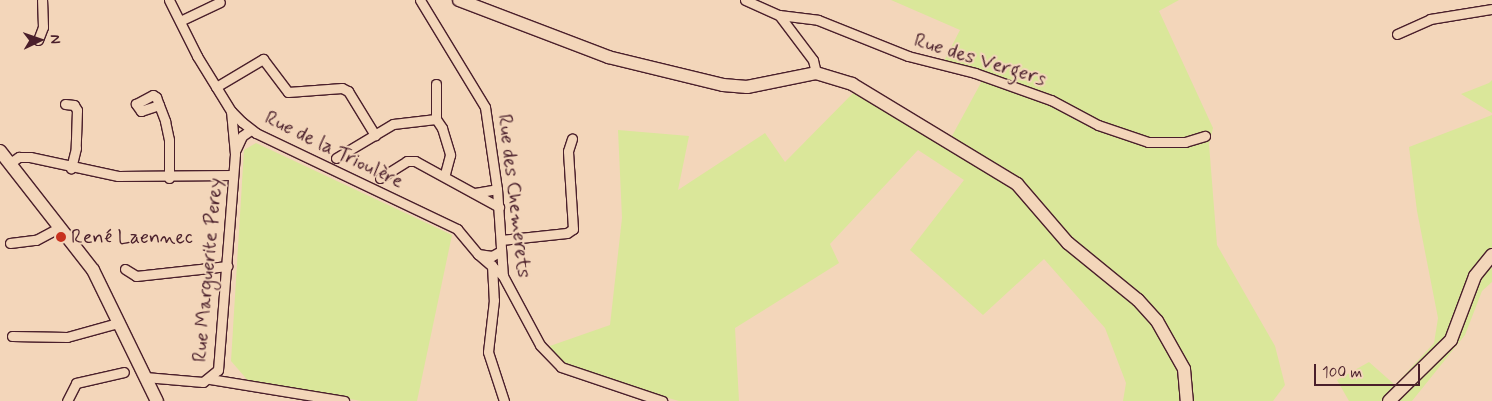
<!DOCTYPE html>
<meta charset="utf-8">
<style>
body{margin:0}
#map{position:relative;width:1492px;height:401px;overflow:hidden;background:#f3d6ba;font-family:Mynerve,sans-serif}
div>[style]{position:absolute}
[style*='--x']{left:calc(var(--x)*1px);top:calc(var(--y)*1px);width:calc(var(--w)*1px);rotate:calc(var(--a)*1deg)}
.green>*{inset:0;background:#dae79a}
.roads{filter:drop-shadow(1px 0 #4a1f2b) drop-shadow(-1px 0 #4a1f2b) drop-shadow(0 1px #4a1f2b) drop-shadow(0 -1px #4a1f2b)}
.street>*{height:9px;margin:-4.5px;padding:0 4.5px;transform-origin:4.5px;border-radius:4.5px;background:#f3d6ba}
.secondary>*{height:12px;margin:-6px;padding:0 6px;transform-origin:6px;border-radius:6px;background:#f3d6ba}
.dots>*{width:14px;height:14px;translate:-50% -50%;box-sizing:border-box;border:2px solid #f3d6ba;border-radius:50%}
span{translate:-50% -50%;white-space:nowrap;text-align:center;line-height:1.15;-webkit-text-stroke:4px #f3d6ba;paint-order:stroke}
.street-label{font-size:20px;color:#4a1f2b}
.poi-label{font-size:20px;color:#4a1f2b}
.left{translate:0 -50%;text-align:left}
.north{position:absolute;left:15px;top:15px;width:50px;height:50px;-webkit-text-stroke:4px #f3d6ba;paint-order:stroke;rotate:87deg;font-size:14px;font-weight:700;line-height:20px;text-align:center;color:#4a1f2b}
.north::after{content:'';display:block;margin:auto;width:18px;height:22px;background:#4a1f2b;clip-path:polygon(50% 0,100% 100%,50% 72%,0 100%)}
.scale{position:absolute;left:1314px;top:364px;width:106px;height:22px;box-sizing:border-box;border:2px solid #4a1f2b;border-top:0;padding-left:6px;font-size:15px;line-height:18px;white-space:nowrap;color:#4a1f2b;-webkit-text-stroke:4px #f3d6ba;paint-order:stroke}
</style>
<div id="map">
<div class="green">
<i style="clip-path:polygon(891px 0,1179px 0,1159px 11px,1213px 128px,1209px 144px,1217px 245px,1275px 346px,1285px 385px,1273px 401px,1123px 401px,1126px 383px,1105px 328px,1044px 259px,983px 315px,910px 250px,964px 180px,918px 150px,830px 244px,839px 263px,735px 328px,739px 401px,679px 401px,615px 383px,555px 359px,547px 347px,610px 325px,622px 218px,618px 130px,689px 136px,678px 190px,765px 133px,785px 162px,862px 84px,952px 136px,983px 79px,941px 67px,960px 30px)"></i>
<i style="clip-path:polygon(1492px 80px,1492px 113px,1461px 94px,1489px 83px)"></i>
<i style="clip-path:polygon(1492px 115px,1492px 282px,1482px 291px,1465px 335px,1412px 401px,1349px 401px,1337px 380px,1369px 362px,1395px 385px,1434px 343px,1438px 318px,1417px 211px,1409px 147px)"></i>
<i style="clip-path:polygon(256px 143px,452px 235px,417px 401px,362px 401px,250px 383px,231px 361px,244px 150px)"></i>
</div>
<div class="roads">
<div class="street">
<i style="--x:169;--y:0;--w:63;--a:63.4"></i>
<i style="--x:197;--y:56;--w:65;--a:58.3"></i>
<i style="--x:231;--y:111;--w:16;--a:45"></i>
<i style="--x:242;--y:122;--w:18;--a:38"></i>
<i style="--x:256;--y:133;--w:223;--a:25.5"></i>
<i style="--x:457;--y:229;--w:33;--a:50"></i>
<i style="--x:478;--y:254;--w:33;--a:41"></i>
<i style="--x:420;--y:0;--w:125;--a:58.7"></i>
<i style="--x:485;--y:107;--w:83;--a:81.7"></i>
<i style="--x:497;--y:189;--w:87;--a:86.1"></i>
<i style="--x:503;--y:276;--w:78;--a:61.8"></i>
<i style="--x:540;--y:345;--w:30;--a:46"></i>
<i style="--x:561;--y:367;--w:107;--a:18.6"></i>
<i style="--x:745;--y:0;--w:37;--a:24"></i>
<i style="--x:779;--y:15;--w:39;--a:7"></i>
<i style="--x:818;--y:20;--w:97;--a:21.8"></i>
<i style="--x:908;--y:56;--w:69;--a:14.2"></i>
<i style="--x:975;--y:73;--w:81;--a:19.6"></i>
<i style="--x:1051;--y:100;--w:53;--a:28"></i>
<i style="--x:1098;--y:125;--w:53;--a:18.8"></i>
<i style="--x:1148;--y:142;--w:37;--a:0"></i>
<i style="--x:1185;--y:142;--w:21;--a:-17"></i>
<i style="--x:779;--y:15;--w:56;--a:52.9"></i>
<i style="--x:813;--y:60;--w:13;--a:77"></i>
<i style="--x:180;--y:21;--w:44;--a:-25.4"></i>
<i style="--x:1397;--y:34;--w:36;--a:-24"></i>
<i style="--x:1430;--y:19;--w:63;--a:-9.2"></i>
<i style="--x:38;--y:40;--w:14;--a:-69"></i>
<i style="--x:43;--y:27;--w:27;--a:-92"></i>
<i style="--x:216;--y:87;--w:55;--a:-30.8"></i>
<i style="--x:263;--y:59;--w:41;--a:52.9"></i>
<i style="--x:288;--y:92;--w:54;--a:-4.2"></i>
<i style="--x:342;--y:88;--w:7;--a:27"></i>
<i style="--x:348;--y:91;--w:52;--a:58.5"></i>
<i style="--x:65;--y:104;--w:9;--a:6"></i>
<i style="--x:74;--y:105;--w:6;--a:59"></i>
<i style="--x:77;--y:110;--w:38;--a:92"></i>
<i style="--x:76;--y:148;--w:21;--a:104"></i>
<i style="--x:159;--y:105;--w:19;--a:162"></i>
<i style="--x:141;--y:111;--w:9;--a:-126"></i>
<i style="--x:136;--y:104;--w:19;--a:-28"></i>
<i style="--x:153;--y:95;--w:4;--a:34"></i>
<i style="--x:156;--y:97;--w:26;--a:69"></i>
<i style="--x:165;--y:121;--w:19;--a:78"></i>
<i style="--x:169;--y:140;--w:38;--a:90"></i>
<i style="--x:436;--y:119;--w:35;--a:-90"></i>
<i style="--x:236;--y:149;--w:14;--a:-65"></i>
<i style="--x:242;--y:136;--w:11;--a:-34"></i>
<i style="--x:336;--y:158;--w:66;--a:-30.8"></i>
<i style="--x:393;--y:124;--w:43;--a:-6.6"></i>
<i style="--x:436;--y:119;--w:11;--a:56"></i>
<i style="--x:442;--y:128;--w:28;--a:73"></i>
<i style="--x:450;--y:155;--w:20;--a:105"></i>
<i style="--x:10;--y:163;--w:11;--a:-34"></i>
<i style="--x:19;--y:157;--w:11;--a:0"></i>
<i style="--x:30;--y:157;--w:90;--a:12.2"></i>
<i style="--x:118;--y:176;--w:115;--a:-0.5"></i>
<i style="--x:380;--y:178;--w:32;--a:-32"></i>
<i style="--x:407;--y:161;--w:8;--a:0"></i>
<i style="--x:415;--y:161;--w:96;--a:28.7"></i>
<i style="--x:475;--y:193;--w:22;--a:-10"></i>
<i style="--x:501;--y:240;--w:66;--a:-6.1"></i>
<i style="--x:567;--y:233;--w:7;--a:-34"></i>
<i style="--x:573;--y:229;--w:78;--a:-93.7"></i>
<i style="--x:568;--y:151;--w:13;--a:-72"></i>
<i style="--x:10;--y:243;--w:26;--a:-7"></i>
<i style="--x:36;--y:240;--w:27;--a:-28"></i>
<i style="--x:478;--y:254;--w:14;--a:8"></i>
<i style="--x:492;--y:256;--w:10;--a:-29"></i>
<i style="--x:492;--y:265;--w:35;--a:87"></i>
<i style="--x:494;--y:300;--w:52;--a:96.6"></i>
<i style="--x:488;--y:352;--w:52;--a:71.9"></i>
<i style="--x:125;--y:269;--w:13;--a:32"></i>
<i style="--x:136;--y:276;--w:92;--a:-6.3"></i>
<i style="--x:12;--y:336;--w:55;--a:1"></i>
<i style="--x:67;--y:337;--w:53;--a:-15.4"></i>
<i style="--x:145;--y:377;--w:58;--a:4.9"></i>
<i style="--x:203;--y:382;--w:19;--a:-39"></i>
<i style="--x:218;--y:370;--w:217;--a:-85.5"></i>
<i style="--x:235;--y:154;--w:43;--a:-95.3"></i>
<i style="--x:210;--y:379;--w:136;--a:9.3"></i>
<i style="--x:67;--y:401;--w:20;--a:-63"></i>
<i style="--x:76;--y:383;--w:49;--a:-12.9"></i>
</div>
<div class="secondary">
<i style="--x:459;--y:0;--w:160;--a:20.9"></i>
<i style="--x:608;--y:57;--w:118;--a:13.7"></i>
<i style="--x:723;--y:85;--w:24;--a:5"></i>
<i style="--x:747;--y:87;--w:70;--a:-11.5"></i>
<i style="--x:816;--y:73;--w:38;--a:17"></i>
<i style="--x:852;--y:84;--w:193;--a:31.2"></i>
<i style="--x:1017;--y:184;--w:78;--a:49.2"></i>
<i style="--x:1068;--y:243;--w:90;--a:39.2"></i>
<i style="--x:1138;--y:300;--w:28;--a:48"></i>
<i style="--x:1157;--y:321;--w:55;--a:60.6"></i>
<i style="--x:1184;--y:369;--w:32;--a:85"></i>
<i style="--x:0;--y:151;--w:151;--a:52"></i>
<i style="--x:93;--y:270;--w:146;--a:64"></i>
<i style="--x:1389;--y:401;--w:87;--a:-44.5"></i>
<i style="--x:1451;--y:340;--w:68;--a:-69.4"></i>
<i style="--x:1475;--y:276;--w:27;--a:-51"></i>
</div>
</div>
<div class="dots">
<i style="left:61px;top:237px;background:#c8321e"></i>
</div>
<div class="street-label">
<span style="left:980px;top:60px;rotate:17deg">Rue des Vergers</span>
<span style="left:334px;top:150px;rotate:26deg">Rue de la Trioulère</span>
<span style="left:514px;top:196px;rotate:83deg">Rue des Chemerets</span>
<span style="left:208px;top:270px;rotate:-85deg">Rue Marguerite Perey</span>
</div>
<div class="poi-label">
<span class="left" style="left:71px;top:237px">René Laennec</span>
</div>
<div class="north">N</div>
<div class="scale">100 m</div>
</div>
